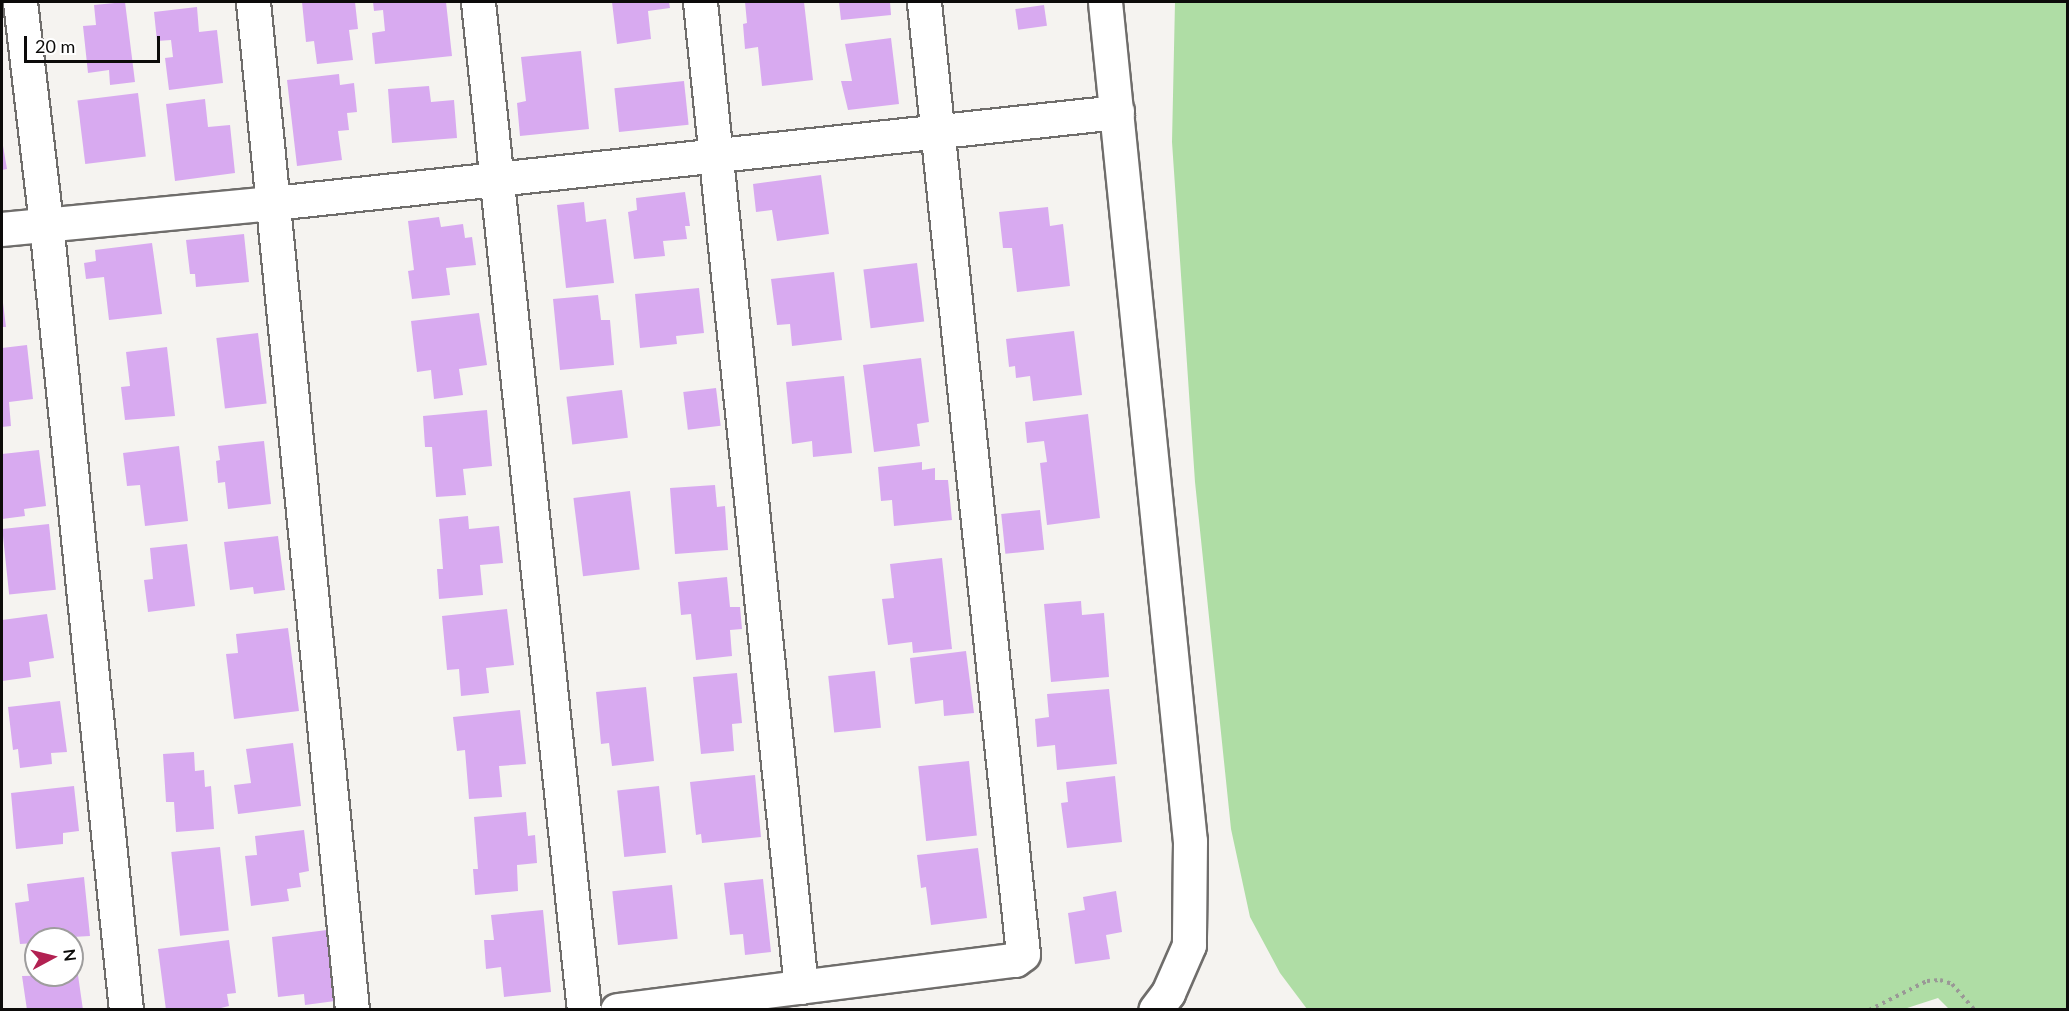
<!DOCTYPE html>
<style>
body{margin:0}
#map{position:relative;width:2069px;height:1011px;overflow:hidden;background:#f5f3f0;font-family:Lato,sans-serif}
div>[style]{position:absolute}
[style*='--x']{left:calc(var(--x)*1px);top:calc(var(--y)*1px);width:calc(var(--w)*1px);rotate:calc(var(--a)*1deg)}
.green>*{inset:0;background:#afdda5}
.building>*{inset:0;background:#d8aaf0;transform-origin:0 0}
.path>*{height:4px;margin-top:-2px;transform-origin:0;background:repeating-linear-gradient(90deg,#9a9896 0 3px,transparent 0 7.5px)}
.roads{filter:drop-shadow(2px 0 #6f6d6b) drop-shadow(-2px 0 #6f6d6b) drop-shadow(0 2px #6f6d6b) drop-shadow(0 -2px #6f6d6b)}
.minor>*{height:33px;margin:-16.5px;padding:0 16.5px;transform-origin:16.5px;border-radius:16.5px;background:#fff}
span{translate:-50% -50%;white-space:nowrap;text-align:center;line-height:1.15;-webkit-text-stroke:6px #fff;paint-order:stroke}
.frame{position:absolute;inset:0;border:3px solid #0c0b0a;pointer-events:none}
.north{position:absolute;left:24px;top:927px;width:60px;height:60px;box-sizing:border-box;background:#fff;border:2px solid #9e9d9d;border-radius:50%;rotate:83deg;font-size:16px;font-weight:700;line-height:24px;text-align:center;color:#0c0b0a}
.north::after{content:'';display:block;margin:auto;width:21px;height:27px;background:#b22152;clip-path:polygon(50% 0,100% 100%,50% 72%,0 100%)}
.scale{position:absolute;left:24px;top:36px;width:136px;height:27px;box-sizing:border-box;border:3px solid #0c0b0a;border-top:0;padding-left:8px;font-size:18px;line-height:21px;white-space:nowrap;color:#0c0b0a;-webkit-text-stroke:4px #fff;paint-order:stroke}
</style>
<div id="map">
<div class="green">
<i style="clip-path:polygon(1175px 2px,2067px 2px,2067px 1009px,1949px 1009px,1938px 998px,1901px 1010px,1307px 1009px,1280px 973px,1250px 917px,1231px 829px,1195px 482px,1172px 142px)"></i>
</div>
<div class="building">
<i style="clip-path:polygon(125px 2px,135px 82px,110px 85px,109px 70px,88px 73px,83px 26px,96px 25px,94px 5px)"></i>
<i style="clip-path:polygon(302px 2px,355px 2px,358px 29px,349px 30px,353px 60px,317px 64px,314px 41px,306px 42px)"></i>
<i style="clip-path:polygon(373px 2px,446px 2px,452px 56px,375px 64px,372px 33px,385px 31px,383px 10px,374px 11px)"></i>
<i style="clip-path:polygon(612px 2px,669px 2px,670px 8px,648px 11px,651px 39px,617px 44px)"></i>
<i style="clip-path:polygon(745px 2px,804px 2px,813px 80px,762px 86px,758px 47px,745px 49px,743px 24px,747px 23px)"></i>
<i style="clip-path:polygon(839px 2px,890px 2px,891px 15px,841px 20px)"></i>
<i style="left:1044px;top:5px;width:21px;height:29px;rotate:82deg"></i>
<i style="clip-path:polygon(197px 7px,199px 32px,217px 30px,223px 83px,169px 90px,165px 58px,173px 57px,171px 40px,157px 41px,154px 12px)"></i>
<i style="clip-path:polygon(891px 38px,899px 104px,848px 110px,841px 81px,852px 81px,845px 44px)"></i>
<i style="clip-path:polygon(581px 51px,589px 129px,520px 136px,517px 103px,526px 101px,521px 57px)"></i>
<i style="clip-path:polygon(339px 74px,340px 85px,354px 83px,357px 112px,347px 113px,349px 130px,338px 131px,342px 160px,297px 166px,287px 80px)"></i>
<i style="left:684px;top:81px;width:44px;height:70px;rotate:84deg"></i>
<i style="clip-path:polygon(429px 86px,431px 102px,454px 100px,457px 138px,392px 143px,388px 89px)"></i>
<i style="left:138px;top:93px;width:64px;height:61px;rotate:83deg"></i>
<i style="clip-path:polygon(205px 99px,208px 127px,230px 125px,235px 173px,175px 181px,166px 104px)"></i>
<i style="clip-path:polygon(2px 140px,7px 169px,2px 170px)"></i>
<i style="clip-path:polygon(821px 175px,829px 234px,777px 241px,772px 210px,756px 212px,753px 184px)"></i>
<i style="clip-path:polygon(685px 192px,690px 226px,685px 226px,687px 239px,663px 241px,665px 256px,634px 259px,628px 212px,637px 210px,636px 198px)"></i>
<i style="clip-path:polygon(584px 202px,586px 222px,606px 219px,614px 283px,566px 288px,557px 205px)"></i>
<i style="clip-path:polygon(1048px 207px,1050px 226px,1063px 224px,1070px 286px,1017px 292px,1012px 248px,1003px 248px,999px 212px)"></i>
<i style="clip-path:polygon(439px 217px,441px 227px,463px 224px,465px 238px,472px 237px,476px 265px,446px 268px,450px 295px,412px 299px,408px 271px,414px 270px,408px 221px)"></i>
<i style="clip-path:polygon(244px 234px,249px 282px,196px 287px,195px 274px,190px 274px,186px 240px)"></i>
<i style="clip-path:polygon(152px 243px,162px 314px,109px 320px,104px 277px,86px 279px,84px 263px,96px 261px,95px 250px)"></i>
<i style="left:917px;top:263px;width:59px;height:54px;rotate:83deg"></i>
<i style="clip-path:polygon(834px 272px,842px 340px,792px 346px,790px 324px,777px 325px,771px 279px)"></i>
<i style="clip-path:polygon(699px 288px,704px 333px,676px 336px,677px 344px,640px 348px,635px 294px)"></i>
<i style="clip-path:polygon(2px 295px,6px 327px,2px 327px)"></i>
<i style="clip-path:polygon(598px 295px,601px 320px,610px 320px,614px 365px,560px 370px,553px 299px)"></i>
<i style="clip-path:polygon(479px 313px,487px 365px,459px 369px,463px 395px,434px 399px,431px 370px,417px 372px,411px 321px)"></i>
<i style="clip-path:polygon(1074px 331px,1082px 395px,1033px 401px,1030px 376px,1016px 378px,1015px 366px,1009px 367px,1006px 339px)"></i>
<i style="left:258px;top:333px;width:71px;height:42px;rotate:83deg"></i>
<i style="clip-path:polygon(27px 345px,33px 399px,9px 402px,11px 426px,2px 427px,2px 348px)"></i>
<i style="clip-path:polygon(167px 347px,175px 416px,125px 420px,121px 387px,130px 386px,126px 352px)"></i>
<i style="clip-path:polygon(921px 358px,929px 422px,917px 424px,920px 446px,874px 452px,863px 365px)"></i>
<i style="clip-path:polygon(844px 376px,852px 453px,813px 457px,812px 441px,792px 444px,786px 382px)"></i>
<i style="left:716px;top:388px;width:38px;height:33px;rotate:83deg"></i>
<i style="left:622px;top:390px;width:48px;height:56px;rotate:83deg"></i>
<i style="clip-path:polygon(487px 410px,492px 466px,463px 469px,466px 495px,436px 497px,432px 447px,425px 447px,423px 416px)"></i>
<i style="clip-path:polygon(1088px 414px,1100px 518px,1047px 525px,1040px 463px,1047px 462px,1044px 441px,1027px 443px,1025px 422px)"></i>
<i style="clip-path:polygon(264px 441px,271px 504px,228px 509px,225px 482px,218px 483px,216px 461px,220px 460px,218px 446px)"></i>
<i style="clip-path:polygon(179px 446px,188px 521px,145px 526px,140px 485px,127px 486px,123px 453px)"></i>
<i style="clip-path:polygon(39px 450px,46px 506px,24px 509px,25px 516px,2px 519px,2px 454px)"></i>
<i style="clip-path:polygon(922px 462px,922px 470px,935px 468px,935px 480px,948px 480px,952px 520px,894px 526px,892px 500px,881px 501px,878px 467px)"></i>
<i style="clip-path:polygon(715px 485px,717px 507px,725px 506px,728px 550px,675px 554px,670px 488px)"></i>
<i style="left:630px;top:491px;width:79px;height:57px;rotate:83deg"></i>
<i style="left:1040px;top:510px;width:40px;height:39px;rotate:84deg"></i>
<i style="clip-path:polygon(468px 516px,469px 529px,499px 526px,503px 563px,480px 565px,483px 595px,439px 599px,437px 569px,443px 569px,439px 519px)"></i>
<i style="left:49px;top:524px;width:66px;height:47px;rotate:84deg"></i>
<i style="clip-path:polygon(278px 536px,285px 590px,254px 594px,253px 587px,230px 590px,224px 542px)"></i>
<i style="clip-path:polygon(187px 544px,195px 606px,148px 612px,144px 580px,153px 579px,150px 548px)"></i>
<i style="clip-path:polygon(942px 558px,952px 649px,913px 653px,912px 642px,888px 645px,882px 599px,894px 598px,890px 564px)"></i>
<i style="clip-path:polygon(727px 577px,730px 607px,740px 607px,742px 629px,730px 630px,732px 656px,696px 660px,691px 614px,681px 615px,678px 582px)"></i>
<i style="clip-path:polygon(1081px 601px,1082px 615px,1104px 613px,1109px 677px,1051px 682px,1044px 604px)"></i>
<i style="clip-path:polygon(507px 609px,514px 665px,486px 668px,489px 693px,461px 696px,459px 669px,447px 670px,442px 616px)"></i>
<i style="clip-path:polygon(47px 614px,54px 658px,29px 662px,31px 677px,2px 681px,2px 620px)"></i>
<i style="clip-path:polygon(288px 628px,299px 711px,234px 719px,226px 654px,238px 653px,236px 634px)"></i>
<i style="clip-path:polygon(966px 651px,974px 713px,944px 716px,943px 700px,915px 704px,910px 658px)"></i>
<i style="left:875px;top:671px;width:57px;height:47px;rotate:84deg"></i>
<i style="clip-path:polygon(737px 673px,742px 723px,732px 724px,734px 751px,701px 754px,693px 677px)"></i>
<i style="clip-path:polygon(646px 687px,654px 761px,612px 766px,609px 743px,601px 744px,596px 692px)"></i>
<i style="clip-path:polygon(1109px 689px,1117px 764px,1057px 770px,1055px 745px,1037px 747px,1035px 719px,1049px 717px,1047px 694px)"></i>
<i style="clip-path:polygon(60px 701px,67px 752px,51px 753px,52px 764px,20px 768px,18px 749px,13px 750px,8px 707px)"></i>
<i style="clip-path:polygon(520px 710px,526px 764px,499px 766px,502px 797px,469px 799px,465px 750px,457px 751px,453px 717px)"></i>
<i style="clip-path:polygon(293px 743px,301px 806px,238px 814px,234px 785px,251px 783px,246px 749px)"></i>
<i style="clip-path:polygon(194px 752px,195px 771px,204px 770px,205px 787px,211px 786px,214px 829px,176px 832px,174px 802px,166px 802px,163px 754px)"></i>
<i style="left:969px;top:761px;width:75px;height:51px;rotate:84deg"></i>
<i style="clip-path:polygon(755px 775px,761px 837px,702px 843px,701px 834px,696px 835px,690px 782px)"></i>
<i style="clip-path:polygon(1115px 776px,1122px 842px,1067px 848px,1061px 803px,1068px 802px,1066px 782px)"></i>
<i style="clip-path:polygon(74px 786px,79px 831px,63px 833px,63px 844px,16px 849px,11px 793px)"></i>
<i style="left:659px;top:786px;width:67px;height:42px;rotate:84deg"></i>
<i style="clip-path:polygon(526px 812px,528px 836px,535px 835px,537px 863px,517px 865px,518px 891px,475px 895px,473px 869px,478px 869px,474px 817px)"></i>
<i style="clip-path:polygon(304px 830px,309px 871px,299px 873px,301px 887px,287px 889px,289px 901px,251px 906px,245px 856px,257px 855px,255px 836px)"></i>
<i style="left:220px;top:847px;width:84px;height:49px;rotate:84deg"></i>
<i style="clip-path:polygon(978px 848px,987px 918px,931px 925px,926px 887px,921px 888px,917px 855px)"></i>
<i style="clip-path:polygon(84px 877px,90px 936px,36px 939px,36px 943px,20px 944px,15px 903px,29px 901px,27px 884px)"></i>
<i style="clip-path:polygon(763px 879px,771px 952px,745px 955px,743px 934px,730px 935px,724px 883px)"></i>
<i style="left:672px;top:885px;width:54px;height:60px;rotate:84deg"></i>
<i style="clip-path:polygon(1116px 891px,1122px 932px,1106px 935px,1110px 959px,1075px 964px,1068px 913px,1085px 910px,1083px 897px)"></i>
<i style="clip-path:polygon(543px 910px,551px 992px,504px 997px,501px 967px,486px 969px,484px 940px,494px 940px,491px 915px)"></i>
<i style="clip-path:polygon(327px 930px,335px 1001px,305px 1005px,304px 994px,278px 997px,272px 937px)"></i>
<i style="clip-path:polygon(229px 940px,236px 993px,227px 994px,229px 1006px,213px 1010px,166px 1010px,158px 949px)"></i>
<i style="clip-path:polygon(77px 968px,83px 1010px,27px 1010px,22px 976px,72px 975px,72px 969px)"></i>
</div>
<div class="path">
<i style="--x:1869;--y:1010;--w:65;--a:-26.6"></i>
<i style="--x:1927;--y:981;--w:13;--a:-4"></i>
<i style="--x:1940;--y:980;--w:13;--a:18"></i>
<i style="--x:1952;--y:984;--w:35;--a:49"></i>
</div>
<div class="roads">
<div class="minor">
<i style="--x:20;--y:2;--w:223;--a:83.3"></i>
<i style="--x:46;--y:223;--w:791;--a:84.2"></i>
<i style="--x:253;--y:2;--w:1013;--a:84.39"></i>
<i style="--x:478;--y:2;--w:1014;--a:84"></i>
<i style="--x:700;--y:2;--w:990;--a:84.15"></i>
<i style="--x:1105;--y:2;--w:843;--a:84.22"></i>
<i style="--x:1190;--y:841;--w:104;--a:90.6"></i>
<i style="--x:1189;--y:945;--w:52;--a:113.6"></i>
<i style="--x:1168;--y:993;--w:21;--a:127"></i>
<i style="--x:2;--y:229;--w:273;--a:-5.5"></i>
<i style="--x:274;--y:203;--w:848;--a:-6.16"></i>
<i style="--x:617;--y:1010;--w:401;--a:-7.2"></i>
<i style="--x:1015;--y:960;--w:10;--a:-37"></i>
<i style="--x:1023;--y:954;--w:957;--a:-95.94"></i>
</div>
</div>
<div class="frame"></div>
<div class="north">N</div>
<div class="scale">20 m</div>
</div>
